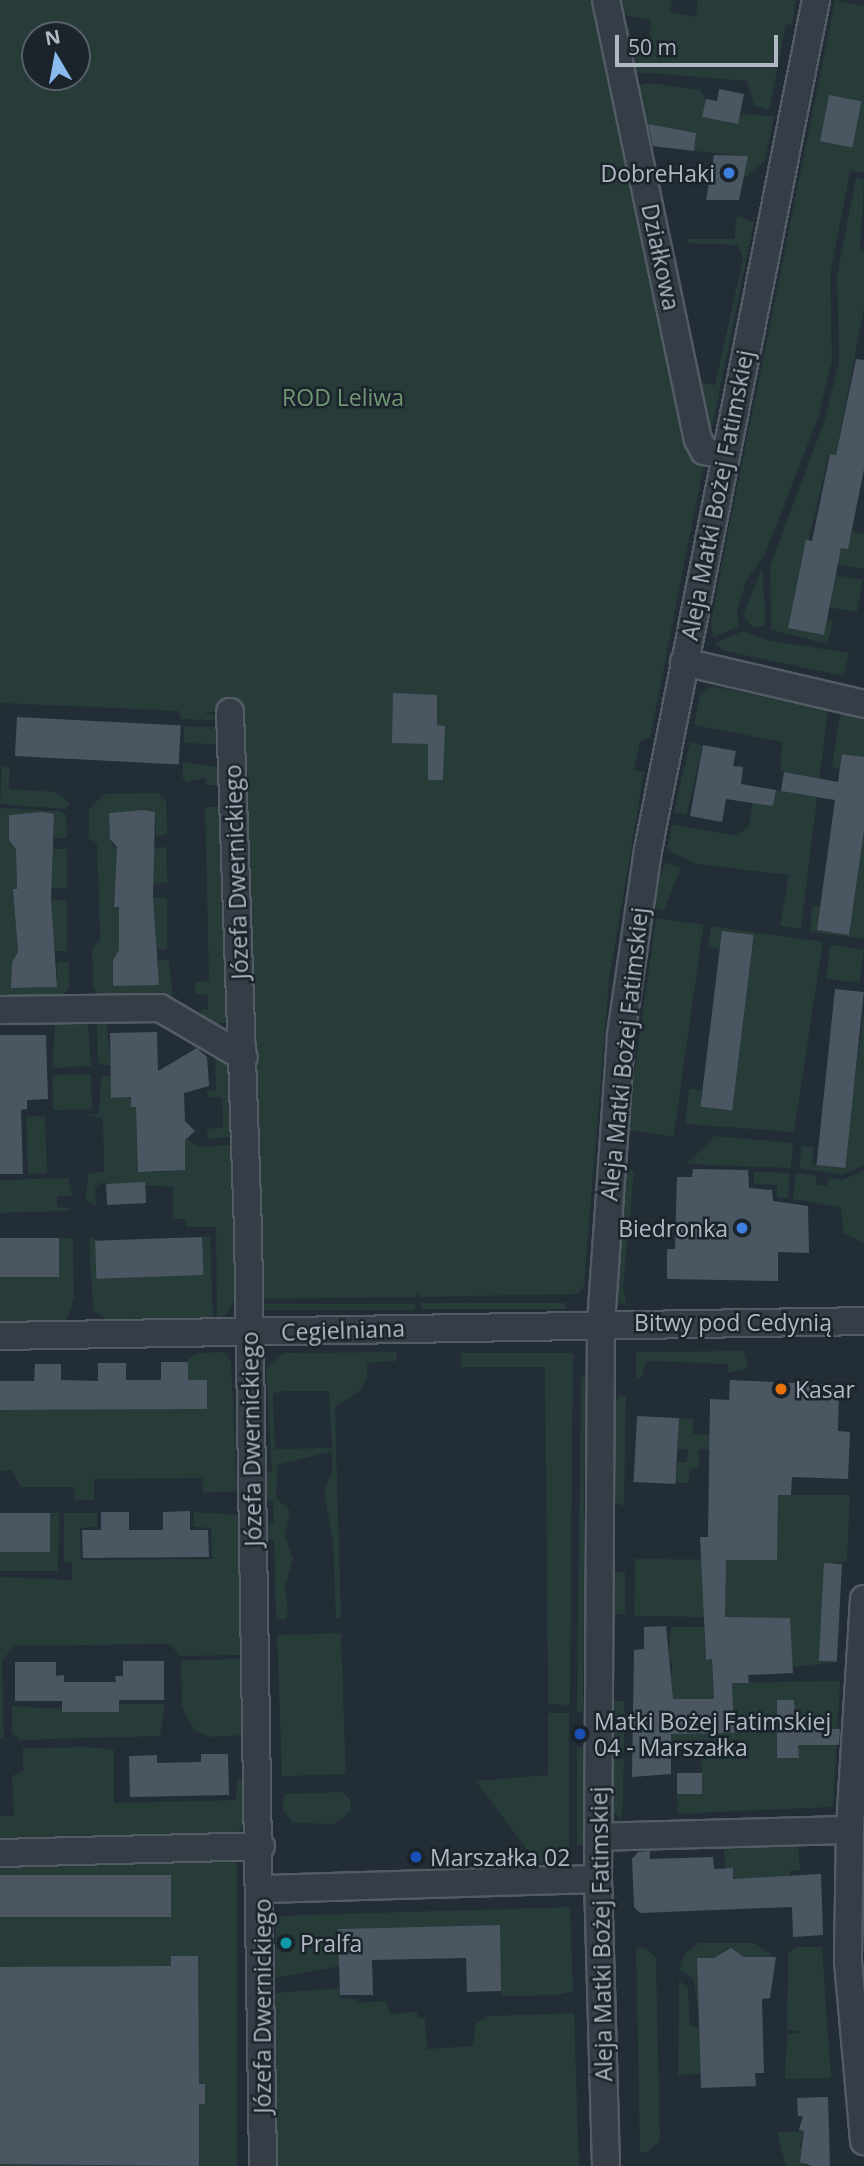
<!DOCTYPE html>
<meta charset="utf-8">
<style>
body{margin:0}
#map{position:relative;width:864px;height:2166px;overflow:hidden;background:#222d36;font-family:"Open Sans",sans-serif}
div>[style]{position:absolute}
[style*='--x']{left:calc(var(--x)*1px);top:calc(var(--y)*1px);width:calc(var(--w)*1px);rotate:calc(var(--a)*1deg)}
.green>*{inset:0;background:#273b39;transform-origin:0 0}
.building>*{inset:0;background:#4a5762;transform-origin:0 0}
.roads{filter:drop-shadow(2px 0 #535c65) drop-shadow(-2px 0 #535c65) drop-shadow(0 2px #535c65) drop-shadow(0 -2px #535c65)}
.minor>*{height:26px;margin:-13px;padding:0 13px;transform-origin:13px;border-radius:13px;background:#353e47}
.dots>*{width:19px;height:19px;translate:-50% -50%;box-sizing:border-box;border:4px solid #1b232b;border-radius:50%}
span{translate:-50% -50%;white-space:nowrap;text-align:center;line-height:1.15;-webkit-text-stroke:5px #1b232b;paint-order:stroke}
.poi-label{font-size:23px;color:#b0b9c3}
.right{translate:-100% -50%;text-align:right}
.left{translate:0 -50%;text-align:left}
.street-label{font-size:23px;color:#b0b9c3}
.park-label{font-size:23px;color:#709775}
.north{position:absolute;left:21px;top:21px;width:70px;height:70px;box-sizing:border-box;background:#1b232b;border:2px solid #575f68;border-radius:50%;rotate:350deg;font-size:19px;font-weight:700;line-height:28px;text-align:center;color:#b0b9c3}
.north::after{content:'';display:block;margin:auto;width:24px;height:32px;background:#89bbef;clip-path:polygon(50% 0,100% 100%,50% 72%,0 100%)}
.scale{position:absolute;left:615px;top:35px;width:163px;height:32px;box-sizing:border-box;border:4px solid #b0b9c3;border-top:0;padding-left:9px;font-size:21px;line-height:24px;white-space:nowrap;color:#b0b9c3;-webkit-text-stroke:5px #1b232b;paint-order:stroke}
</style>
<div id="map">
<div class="green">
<i style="clip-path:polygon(evenodd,0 0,596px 0,703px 469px,650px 738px,640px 741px,634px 770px,644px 772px,609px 980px,584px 1286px,579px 1294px,419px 1297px,419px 1293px,414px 1297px,259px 1299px,242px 712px,203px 712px,218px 716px,218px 720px,204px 720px,180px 719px,179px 711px,1px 703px,0 712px,0 0,35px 35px,77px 35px,77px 77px,35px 77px,35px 35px)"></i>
<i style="clip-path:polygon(616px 0,672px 0,670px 12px,696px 17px,698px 0,796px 0,792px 24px,786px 25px,769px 110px,754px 106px,747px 81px,634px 72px,623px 27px,630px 27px,629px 44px,649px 44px,651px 20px,620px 14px)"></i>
<i style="clip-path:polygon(evenodd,835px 0,864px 6px,864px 173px,850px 171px,830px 276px,832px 360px,819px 415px,765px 554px,746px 581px,737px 612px,739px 626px,713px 638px,711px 622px,728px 533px,835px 0,829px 96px,860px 101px,851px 147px,821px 141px,829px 96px)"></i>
<i style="clip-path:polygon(649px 83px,700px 90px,706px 99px,703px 117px,737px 124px,740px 114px,774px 116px,765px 161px,743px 179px,747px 156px,694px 151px,696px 133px,647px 124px,671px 244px,665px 242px,637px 86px)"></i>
<i style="clip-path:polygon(856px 178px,864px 180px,860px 250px,864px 252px,864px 308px,836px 455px,829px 454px,788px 627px,833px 620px,828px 644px,771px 630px,770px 566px,824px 422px,839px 361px,837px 276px)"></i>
<i style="clip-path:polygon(737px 216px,754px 222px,710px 437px,699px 382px,715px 385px,743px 258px,738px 245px,687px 243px,687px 239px,734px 239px)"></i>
<i style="clip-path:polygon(851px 531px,864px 534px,864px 569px,838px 564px,841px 548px,848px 549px)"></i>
<i style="clip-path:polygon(762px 568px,766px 619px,764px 626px,753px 628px,743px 615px)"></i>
<i style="left:835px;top:575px;width:28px;height:33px;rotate:10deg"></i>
<i style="clip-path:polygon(743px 631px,767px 640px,849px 653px,844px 676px,725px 651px,714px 643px)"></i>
<i style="clip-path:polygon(712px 686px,828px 710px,801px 929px,780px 926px,789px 875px,696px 864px,667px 850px,672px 824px,737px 836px,749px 826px,753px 800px,773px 806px,776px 790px,803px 795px,807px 776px,780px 771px,782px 742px,694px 725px,700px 696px)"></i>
<i style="clip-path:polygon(840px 714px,864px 718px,864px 757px,842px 754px,840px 769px,832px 767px)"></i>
<i style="left:184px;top:726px;width:33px;height:17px;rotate:2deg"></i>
<i style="left:690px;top:742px;width:13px;height:72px;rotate:13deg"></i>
<i style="clip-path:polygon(183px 762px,219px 767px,220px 785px,206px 785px,205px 778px,187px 782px,182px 777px)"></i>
<i style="clip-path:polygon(2px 766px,10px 767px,9px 789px,56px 792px,70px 803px,66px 809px,0 804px)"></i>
<i style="clip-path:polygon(158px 793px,166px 800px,167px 835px,156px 836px,155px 812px,109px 813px,113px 847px,117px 847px,114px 907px,119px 907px,119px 950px,113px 961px,113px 985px,158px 985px,158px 960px,165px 960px,169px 961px,173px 995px,105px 1000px,93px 989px,92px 948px,100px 940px,97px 843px,89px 838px,89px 809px,104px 794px)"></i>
<i style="clip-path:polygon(205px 807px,219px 807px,227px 1022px,215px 1025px,201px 1023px,201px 1010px,208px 1009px,208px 995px,195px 994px,195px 982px,209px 981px)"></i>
<i style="clip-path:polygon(0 808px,59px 811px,66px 815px,67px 838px,54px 838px,54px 814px,9px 815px,9px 840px,16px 849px,17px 889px,13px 890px,18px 952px,12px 962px,11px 988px,57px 987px,57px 962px,69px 962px,69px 989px,61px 996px,0 1000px)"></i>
<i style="clip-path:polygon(864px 831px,864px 939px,810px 932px,812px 906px,821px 907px,818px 930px,849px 934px)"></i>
<i style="left:166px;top:847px;width:36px;height:14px;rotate:88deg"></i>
<i style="left:50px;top:849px;width:17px;height:39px"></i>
<i style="left:666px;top:862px;width:16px;height:46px;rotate:22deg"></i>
<i style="left:153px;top:898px;width:14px;height:51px"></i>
<i style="left:51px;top:900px;width:16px;height:51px"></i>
<i style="left:656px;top:918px;width:48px;height:214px;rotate:8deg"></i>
<i style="clip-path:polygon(711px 926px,823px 942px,794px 1132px,685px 1124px,689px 1089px,702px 1090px,700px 1107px,732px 1110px,754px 936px,722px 931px,720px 950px,708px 947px)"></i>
<i style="left:830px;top:945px;width:34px;height:34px;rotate:7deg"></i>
<i style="clip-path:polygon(864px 1011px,864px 1165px,842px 1175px,799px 1168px,802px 1146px,814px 1147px,812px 1164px,843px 1168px)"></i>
<i style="clip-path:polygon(106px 1019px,111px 1065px,105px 1065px,98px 1063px,97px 1020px)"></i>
<i style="clip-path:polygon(88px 1021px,91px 1066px,52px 1068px,55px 1022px)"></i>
<i style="clip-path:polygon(215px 1057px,227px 1066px,230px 1137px,208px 1139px,207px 1129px,223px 1127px,222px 1098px,210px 1097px,206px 1091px,216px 1090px)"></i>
<i style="left:91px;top:1074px;width:35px;height:39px;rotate:88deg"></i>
<i style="clip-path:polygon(101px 1076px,111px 1076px,112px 1098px,131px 1097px,131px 1107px,136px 1107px,153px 1172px,170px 1171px,185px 1137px,198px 1147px,231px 1145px,236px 1297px,226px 1315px,217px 1318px,216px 1227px,186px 1227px,186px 1219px,173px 1219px,173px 1187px,100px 1183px,95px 1188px,96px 1205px,85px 1200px,89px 1173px,104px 1172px,103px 1118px,85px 1115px,99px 1114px)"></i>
<i style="left:45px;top:1116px;width:57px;height:19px;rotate:88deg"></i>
<i style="clip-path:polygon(715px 1136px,793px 1143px,791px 1168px,686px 1164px)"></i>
<i style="clip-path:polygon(627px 1166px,634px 1172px,623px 1287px,627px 1306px,616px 1301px,615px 1293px)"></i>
<i style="clip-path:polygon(864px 1171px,864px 1243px,843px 1233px,841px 1207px,793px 1199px,796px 1173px,817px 1176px,816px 1185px,827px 1186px,829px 1178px,842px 1180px)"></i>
<i style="clip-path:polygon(754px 1172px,790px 1173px,788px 1198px,777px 1197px,777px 1185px,754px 1184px)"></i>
<i style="clip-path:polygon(68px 1178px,72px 1196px,57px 1196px,57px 1207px,71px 1208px,68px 1211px,0 1213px,0 1180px)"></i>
<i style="clip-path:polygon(202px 1237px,210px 1237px,213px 1318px,106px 1319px,93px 1310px,89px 1238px,95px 1238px,96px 1276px,202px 1275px)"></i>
<i style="clip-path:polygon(59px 1238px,73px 1238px,74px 1298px,68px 1318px,58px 1325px,0 1325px,0 1277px,59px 1276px)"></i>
<i style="left:565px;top:1303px;width:6px;height:144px;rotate:90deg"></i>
<i style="left:415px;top:1304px;width:6px;height:153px;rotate:90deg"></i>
<i style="clip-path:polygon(744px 1351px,748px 1368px,728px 1373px,728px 1364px,646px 1361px,642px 1376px,636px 1379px,636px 1352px)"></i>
<i style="clip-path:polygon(224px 1352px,231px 1362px,237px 1491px,203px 1493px,202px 1478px,94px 1479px,94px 1500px,75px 1500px,74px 1487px,21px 1487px,11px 1470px,0 1471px,0 1410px,207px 1409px,188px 1380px,188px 1359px,198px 1353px)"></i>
<i style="clip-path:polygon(evenodd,397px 1352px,396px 1361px,367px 1363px,367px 1378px,361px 1390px,335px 1407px,341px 1618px,336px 1618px,333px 1541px,324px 1493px,332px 1471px,332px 1451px,278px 1465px,276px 1498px,290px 1511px,285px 1536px,293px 1559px,285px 1587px,288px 1611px,286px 1619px,276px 1620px,274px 1541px,263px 1535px,263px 1529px,274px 1522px,273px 1502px,261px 1498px,261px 1477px,272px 1471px,266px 1368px,284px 1353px,397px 1352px,282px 1391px,329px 1391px,332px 1448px,275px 1449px,273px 1394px,282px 1391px)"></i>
<i style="clip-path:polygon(573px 1353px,570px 1705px,548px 1704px,545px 1367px,461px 1367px,461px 1353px)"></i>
<i style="clip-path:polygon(581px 1377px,585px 1377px,583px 1712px,577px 1712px)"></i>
<i style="clip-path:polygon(620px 1396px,626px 1396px,624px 1506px,613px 1502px,614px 1402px)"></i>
<i style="clip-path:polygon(678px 1418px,693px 1419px,693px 1434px,754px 1436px,741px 1449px,699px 1449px,699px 1468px,689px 1469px,689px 1483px,676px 1483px,677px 1462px,687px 1462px,688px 1450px,677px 1449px)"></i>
<i style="clip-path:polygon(778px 1495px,850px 1495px,847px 1561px,825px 1564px,823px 1615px,840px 1616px,838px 1642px,821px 1661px,837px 1662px,792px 1667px,789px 1618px,634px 1616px,635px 1559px,776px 1560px)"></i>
<i style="clip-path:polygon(194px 1512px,238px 1515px,242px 1655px,180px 1656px,170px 1644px,15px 1646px,2px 1660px,4px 1738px,0 1739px,0 1577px,72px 1580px,72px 1563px,64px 1562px,64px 1513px,97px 1513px,97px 1527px,80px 1528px,81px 1560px,212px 1559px,211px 1528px,194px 1527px)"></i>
<i style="clip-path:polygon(50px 1513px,59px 1513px,58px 1571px,0 1571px,0 1552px,49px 1552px)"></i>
<i style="left:614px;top:1572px;width:11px;height:42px"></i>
<i style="clip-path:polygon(671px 1627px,704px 1627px,706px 1659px,712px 1659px,713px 1683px,840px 1681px,833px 1807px,678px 1814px,677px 1794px,702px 1793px,701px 1746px,671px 1746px,671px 1734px,734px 1733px,733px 1709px,714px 1699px,667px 1699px,672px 1671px,672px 1662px,668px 1662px)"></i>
<i style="left:341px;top:1633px;width:141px;height:64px;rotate:88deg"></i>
<i style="clip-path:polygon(242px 1659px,244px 1735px,211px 1737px,195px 1731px,182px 1708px,181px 1660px)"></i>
<i style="left:613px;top:1701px;width:11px;height:52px"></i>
<i style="clip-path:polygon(119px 1704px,165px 1704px,160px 1736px,20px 1740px,12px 1733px,12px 1706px,118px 1712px)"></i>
<i style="clip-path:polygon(548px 1713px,569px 1713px,569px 1859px,561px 1864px,537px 1863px,476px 1781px,548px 1775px)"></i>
<i style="clip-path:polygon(88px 1747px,114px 1750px,114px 1803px,236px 1800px,237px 1779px,245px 1778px,246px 1827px,233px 1835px,0 1842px,0 1816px,14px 1816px,12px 1776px,23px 1771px,23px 1748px)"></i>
<i style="left:577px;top:1747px;width:6px;height:98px"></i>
<i style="clip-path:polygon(613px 1759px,624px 1759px,622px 1820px,612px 1811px)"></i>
<i style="clip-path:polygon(342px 1792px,350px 1799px,351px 1811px,334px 1824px,293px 1823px,282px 1808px,285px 1794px)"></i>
<i style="clip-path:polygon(798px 1845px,800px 1870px,790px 1871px,790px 1877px,733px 1879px,733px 1869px,725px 1869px,724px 1848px)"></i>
<i style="left:237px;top:1860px;width:306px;height:237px;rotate:90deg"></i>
<i style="clip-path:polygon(570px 1907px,573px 1991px,558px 1995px,501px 1996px,499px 1925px,339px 1929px,340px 1966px,275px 1978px,276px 1916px)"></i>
<i style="clip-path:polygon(699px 1943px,754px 1943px,771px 1954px,772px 1960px,745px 1960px,728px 1948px,717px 1960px,697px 1958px,699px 2019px,694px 1980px,680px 1970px,684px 1955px)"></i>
<i style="clip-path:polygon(795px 1947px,822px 1947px,831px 2078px,785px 2079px,787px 2034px,801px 2032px,787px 2029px,788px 1953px)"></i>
<i style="clip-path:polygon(636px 1948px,645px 1948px,656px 1958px,660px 2141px,648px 2152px,640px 2152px)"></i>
<i style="clip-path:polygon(679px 1980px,688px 1989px,690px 2026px,699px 2027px,701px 2074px,678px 2075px)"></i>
<i style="clip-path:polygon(340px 1988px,341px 1998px,356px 1999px,357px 2003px,386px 2001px,390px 2014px,417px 2012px,418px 2018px,425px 2018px,427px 2049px,473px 2046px,475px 2024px,488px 2016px,574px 2013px,579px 2166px,276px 2166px,274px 1993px)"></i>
<i style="clip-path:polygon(804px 2131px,800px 2147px,804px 2148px,804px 2166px,786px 2166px,777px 2132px)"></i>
</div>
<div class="building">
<i style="clip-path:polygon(719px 89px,744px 94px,738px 124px,702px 117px,706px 99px,717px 101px)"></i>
<i style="left:829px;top:95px;width:33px;height:47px;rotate:11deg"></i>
<i style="clip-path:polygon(648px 124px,696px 133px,694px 151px,653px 146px)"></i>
<i style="clip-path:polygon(714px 155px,748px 156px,739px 200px,706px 200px)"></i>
<i style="clip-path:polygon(856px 359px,864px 360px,864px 469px,848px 549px,841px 548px,824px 635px,788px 628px,806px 540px,812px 541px,830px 454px,836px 455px)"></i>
<i style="clip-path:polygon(393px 693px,437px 695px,437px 725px,445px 726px,443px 780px,428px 780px,428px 744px,392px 743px)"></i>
<i style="left:17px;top:717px;width:164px;height:39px;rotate:3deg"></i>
<i style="clip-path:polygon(703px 745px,736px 751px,733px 766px,743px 767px,741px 784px,776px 790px,773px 806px,726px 799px,722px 822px,690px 816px)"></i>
<i style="clip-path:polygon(842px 754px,864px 757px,864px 831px,849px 935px,817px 930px,835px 800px,781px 791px,784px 772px,838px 782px)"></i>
<i style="clip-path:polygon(143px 810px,155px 812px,153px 898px,159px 985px,113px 986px,113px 960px,119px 950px,119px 907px,114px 907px,117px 847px,110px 839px,109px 813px)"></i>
<i style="clip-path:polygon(42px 812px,54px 814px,51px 900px,57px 987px,11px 988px,12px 962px,18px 952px,13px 889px,17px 889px,16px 849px,9px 840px,9px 815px)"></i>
<i style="left:722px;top:931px;width:32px;height:177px;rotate:7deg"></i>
<i style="left:835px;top:989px;width:29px;height:177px;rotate:6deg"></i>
<i style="clip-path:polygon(157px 1032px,158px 1071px,197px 1048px,207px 1057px,209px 1086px,184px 1093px,185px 1121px,195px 1131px,185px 1140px,185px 1170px,138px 1172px,136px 1107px,131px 1107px,131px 1097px,111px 1098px,110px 1033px)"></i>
<i style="clip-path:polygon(0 1035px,46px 1035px,48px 1099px,27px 1100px,27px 1109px,21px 1110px,23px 1174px,0 1174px)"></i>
<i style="clip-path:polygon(693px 1169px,748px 1170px,749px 1188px,772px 1190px,773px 1201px,808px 1206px,809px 1253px,778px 1252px,778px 1281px,667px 1279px,667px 1249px,675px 1249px,677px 1177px,692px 1177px)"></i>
<i style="left:145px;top:1182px;width:21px;height:39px;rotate:87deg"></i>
<i style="left:202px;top:1237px;width:38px;height:107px;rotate:88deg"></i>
<i style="left:0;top:1238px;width:59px;height:39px"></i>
<i style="clip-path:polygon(161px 1362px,188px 1362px,188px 1380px,207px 1380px,207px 1409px,0 1410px,0 1381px,34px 1381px,35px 1364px,61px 1364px,61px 1380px,98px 1381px,98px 1363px,126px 1363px,126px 1380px,161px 1380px)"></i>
<i style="clip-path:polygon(730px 1380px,839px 1385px,838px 1431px,850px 1432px,848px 1479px,792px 1477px,791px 1495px,778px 1495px,777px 1560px,726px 1560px,725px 1617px,790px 1618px,793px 1673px,748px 1675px,749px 1683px,732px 1683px,734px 1733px,671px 1734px,671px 1774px,632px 1777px,634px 1650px,644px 1649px,644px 1627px,666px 1626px,673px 1699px,714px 1699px,712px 1659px,706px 1660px,700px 1537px,708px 1537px,710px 1399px,729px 1400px)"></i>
<i style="left:637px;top:1416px;width:42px;height:66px;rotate:3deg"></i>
<i style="clip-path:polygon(190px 1511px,190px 1530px,208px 1530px,209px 1557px,83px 1558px,82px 1530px,101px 1530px,101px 1512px,129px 1512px,129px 1530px,163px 1530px,163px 1512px)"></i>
<i style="left:0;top:1513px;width:50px;height:39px"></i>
<i style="left:824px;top:1563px;width:18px;height:98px;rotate:3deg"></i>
<i style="clip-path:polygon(123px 1661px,164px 1661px,164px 1700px,119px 1700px,119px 1712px,62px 1712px,62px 1701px,15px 1701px,15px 1662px,56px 1662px,56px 1676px,64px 1675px,64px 1682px,116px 1682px,115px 1676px,123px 1676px)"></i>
<i style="clip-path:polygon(777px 1700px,794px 1700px,796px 1729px,840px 1729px,839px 1745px,798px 1745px,799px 1758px,777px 1758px)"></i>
<i style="clip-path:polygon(201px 1754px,228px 1754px,229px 1795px,130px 1797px,129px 1756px,157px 1755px,157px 1763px,201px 1762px)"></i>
<i style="left:677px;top:1773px;width:25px;height:21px"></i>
<i style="clip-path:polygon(650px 1851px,650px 1859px,713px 1857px,714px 1869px,733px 1868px,733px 1879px,821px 1874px,823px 1935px,793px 1937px,792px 1907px,640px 1913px,634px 1907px,632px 1859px,638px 1852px)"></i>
<i style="left:171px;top:1875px;width:42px;height:171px;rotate:90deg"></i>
<i style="clip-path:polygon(500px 1925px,501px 1991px,467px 1992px,466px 1958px,372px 1960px,373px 1995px,340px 1995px,338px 1929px)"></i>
<i style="clip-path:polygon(731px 1948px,744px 1957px,776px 1957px,770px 1998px,762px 1999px,764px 2073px,755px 2073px,756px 2086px,701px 2088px,697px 1958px,714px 1958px)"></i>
<i style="clip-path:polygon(171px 1956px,198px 1956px,199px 2084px,205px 2084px,205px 2104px,199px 2104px,199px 2166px,0 2164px,0 1967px,171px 1966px)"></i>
<i style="clip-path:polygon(828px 2097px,830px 2166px,812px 2166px,800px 2162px,804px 2131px,799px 2130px,803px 2116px,798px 2116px,797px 2098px)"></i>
</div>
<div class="roads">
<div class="minor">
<i style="--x:606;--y:0;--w:449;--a:78.2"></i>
<i style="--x:698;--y:439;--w:13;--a:63"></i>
<i style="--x:704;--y:451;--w:21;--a:11"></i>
<i style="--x:684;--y:662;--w:185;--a:13.1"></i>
<i style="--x:230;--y:712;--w:517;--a:88.01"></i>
<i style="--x:248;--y:1229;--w:937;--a:89.08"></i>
<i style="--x:0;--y:1010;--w:160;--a:-0.7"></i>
<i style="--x:160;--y:1008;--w:97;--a:30.3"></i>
<i style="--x:0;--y:1336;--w:864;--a:-0.99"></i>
<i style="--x:864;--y:1599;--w:231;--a:93.5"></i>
<i style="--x:850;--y:1830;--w:131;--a:90.9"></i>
<i style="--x:848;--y:1961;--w:181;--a:84.9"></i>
<i style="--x:598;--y:1837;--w:252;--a:-1.6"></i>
<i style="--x:0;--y:1853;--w:261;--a:-1.5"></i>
<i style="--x:261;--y:1889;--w:337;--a:-1.7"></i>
<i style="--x:606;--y:2166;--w:287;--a:-91.6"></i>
<i style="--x:598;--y:1879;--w:556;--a:-89.69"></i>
<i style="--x:601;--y:1323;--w:289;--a:-86"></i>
<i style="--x:621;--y:1035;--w:187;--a:-81.7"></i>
<i style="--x:648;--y:850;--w:866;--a:-78.82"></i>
</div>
</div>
<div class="dots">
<i style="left:729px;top:173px;background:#3f7fe0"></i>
<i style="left:742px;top:1228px;background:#3f7fe0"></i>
<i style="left:781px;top:1389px;background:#e8710a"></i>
<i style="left:580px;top:1734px;background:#1a4fb4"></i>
<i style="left:416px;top:1857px;background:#1a4fb4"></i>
<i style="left:286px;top:1943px;background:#0f9aa8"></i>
</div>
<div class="poi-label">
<span class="right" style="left:715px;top:173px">DobreHaki</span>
<span class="right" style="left:728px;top:1228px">Biedronka</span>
<span class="left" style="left:795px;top:1389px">Kasar</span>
<span class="left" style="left:594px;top:1734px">Matki Bożej Fatimskiej<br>04 - Marszałka</span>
<span class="left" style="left:430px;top:1857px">Marszałka 02</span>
<span class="left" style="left:300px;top:1943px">Pralfa</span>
</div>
<div class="street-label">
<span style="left:661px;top:257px;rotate:78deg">Działkowa</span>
<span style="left:717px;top:495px;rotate:-79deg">Aleja Matki Bożej Fatimskiej</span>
<span style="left:236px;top:872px;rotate:-92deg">Józefa Dwernickiego</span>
<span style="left:624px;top:1054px;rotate:-84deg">Aleja Matki Bożej Fatimskiej</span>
<span style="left:733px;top:1322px">Bitwy pod Cedynią</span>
<span style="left:343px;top:1330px;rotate:-2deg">Cegielniana</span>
<span style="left:251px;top:1439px;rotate:-91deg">Józefa Dwernickiego</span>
<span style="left:601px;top:1934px;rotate:-91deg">Aleja Matki Bożej Fatimskiej</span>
<span style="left:262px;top:2006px;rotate:-90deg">Józefa Dwernickiego</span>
</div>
<div class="park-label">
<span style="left:343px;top:397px">ROD Leliwa</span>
</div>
<div class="north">N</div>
<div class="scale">50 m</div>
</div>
